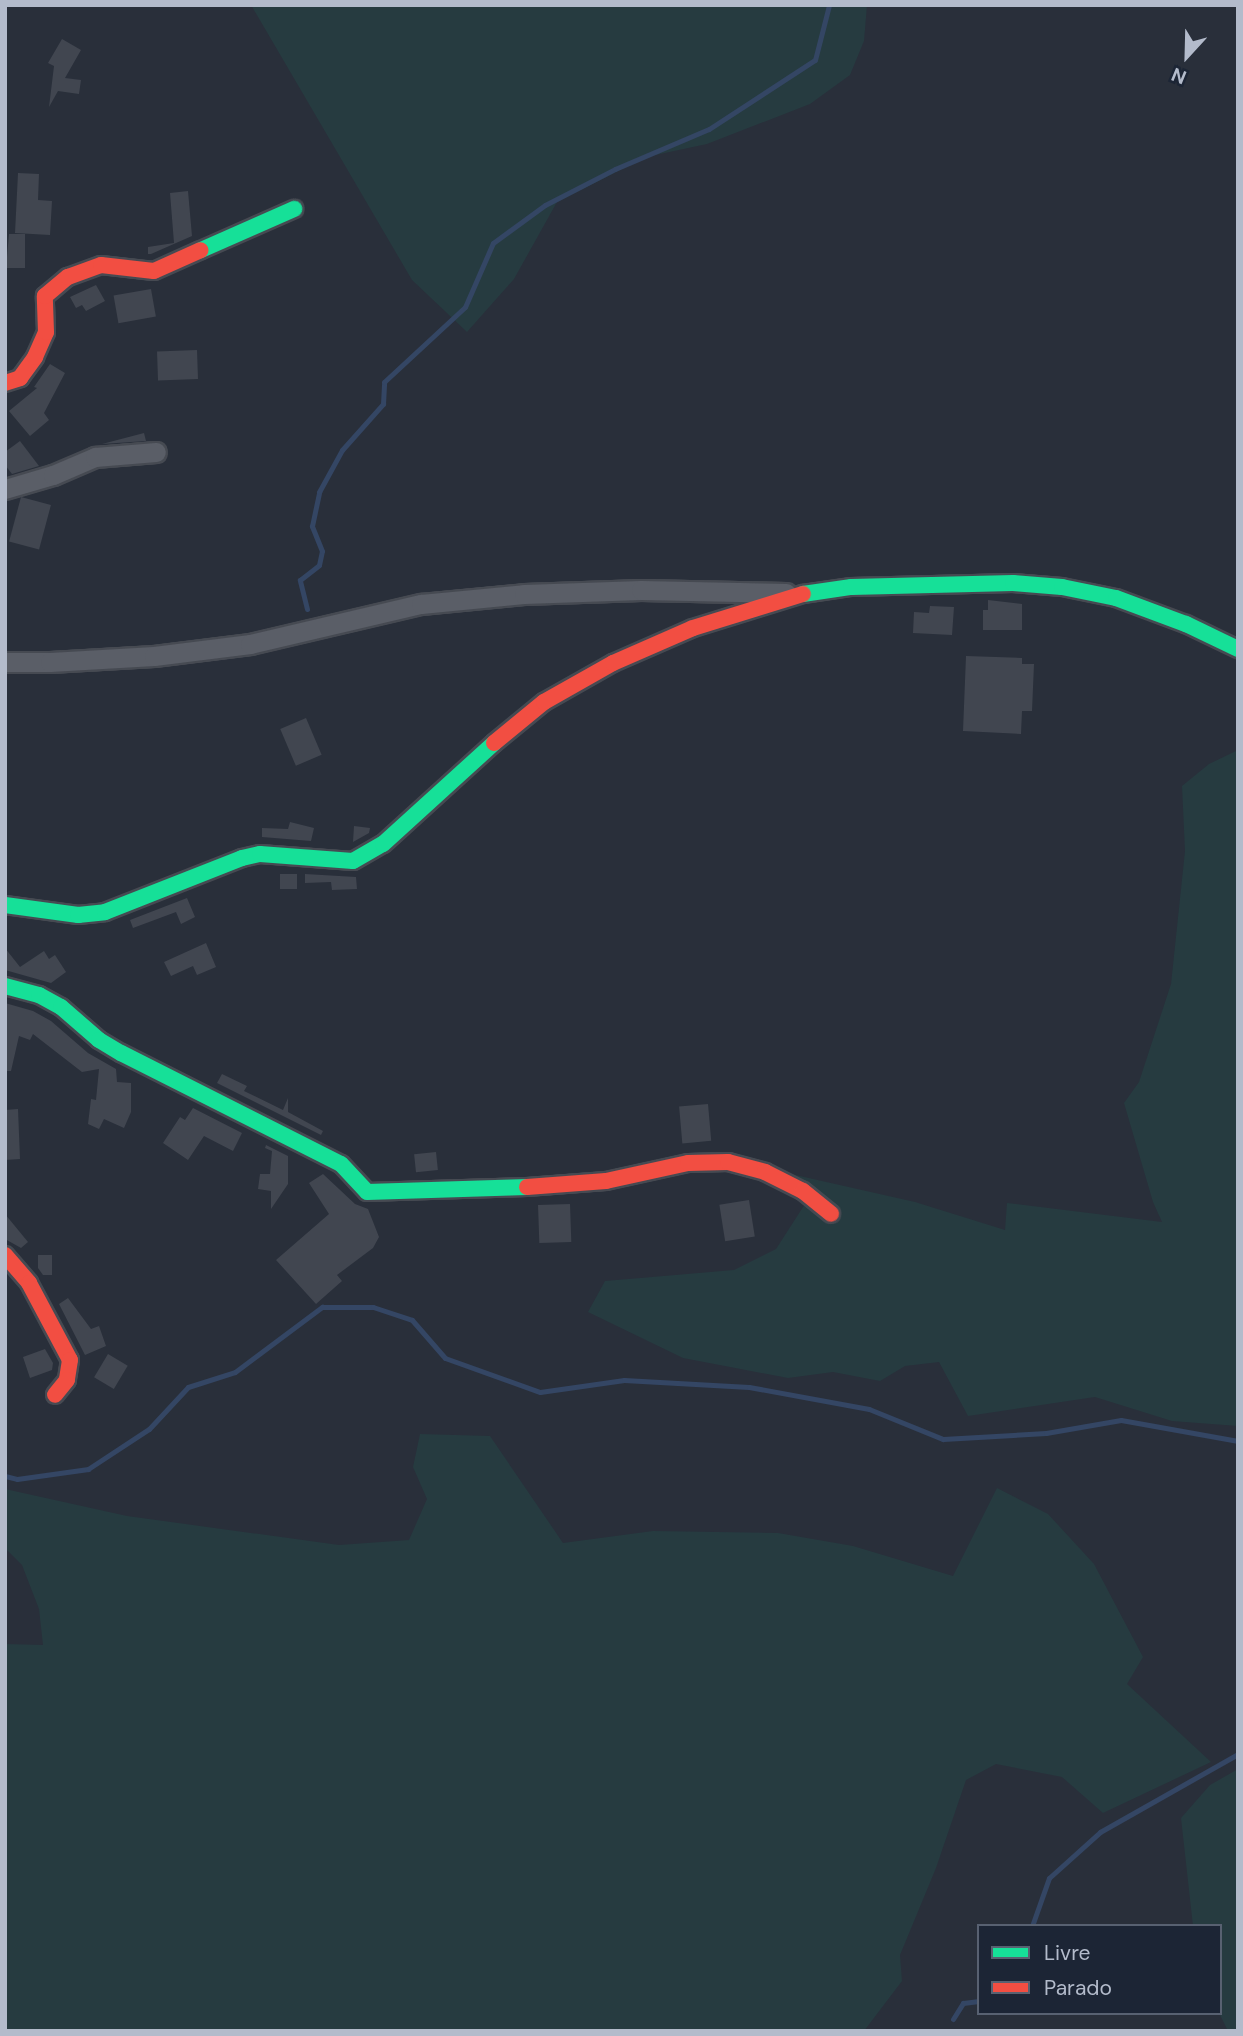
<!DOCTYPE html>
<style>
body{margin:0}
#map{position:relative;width:1243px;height:2036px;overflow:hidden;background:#292f3a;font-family:"DM Sans",sans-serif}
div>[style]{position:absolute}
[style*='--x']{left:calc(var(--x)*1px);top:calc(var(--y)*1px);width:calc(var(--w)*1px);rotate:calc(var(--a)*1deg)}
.green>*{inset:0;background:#263b40}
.stream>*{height:5px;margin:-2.5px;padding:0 2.5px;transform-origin:2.5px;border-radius:2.5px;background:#344664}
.building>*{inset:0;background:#414650;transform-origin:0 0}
.roads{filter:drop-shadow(2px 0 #464a52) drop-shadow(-2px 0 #464a52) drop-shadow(0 2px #464a52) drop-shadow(0 -2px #464a52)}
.street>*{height:19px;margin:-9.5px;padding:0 9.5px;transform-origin:9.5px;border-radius:9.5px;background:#5a5e67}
.fast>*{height:16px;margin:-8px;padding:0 8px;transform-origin:8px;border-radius:8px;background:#16e098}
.jam>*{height:16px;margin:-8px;padding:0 8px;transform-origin:8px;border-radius:8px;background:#f24e42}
span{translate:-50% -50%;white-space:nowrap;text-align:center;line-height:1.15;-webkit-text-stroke:5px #1c2535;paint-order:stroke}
.frame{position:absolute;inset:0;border:7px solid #b3bbcb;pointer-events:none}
.legend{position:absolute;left:977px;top:1924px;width:245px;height:91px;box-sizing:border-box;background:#1c2535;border:2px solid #586171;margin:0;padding:9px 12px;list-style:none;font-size:21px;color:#b3bbcb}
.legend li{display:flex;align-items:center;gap:14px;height:35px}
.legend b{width:35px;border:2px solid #586171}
.north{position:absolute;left:1152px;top:21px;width:70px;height:70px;-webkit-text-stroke:5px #1c2535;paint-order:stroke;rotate:202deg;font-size:19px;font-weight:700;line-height:28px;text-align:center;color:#b3bbcb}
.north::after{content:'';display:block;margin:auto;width:24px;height:32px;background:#b3bbcb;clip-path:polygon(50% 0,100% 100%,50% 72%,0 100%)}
</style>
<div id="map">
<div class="green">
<i style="clip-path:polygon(251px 5px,867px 5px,864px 41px,850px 75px,810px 104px,707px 144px,646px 157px,557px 202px,514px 279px,467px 332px,412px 280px)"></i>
<i style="clip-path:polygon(1238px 750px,1238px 1426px,1172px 1421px,1095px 1397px,968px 1416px,939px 1362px,905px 1366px,880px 1381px,833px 1372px,788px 1378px,683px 1358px,588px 1312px,605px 1281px,734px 1270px,776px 1249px,814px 1190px,791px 1174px,915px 1202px,1005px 1230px,1007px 1203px,1162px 1222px,1153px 1202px,1124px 1103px,1139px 1082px,1171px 984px,1185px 851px,1182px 786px,1209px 764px)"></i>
<i style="clip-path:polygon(420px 1434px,490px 1436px,563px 1543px,653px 1531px,778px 1533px,853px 1546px,953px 1576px,997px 1488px,1048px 1514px,1094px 1564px,1143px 1657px,1127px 1684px,1211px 1762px,1103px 1813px,1062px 1777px,996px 1764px,966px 1780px,936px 1868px,900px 1955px,902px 1981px,864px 2031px,5px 2031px,5px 1644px,43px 1645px,39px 1609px,22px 1565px,5px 1548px,5px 1489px,127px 1516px,339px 1545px,409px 1540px,427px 1499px,413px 1467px)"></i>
<i style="clip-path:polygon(1238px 1769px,1238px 2031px,1228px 2031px,1219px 2013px,1220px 1926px,1193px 1926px,1181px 1818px,1210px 1785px)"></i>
</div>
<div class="stream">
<i style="--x:307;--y:609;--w:30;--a:-104"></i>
<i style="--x:300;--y:580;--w:24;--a:-38"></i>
<i style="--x:319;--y:565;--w:14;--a:-78"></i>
<i style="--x:322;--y:551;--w:27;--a:-112"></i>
<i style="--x:312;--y:526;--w:35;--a:-78"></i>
<i style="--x:319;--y:492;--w:48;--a:-61.3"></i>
<i style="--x:342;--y:450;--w:62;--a:-48.3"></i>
<i style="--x:383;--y:404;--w:22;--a:-87"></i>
<i style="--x:384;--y:382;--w:110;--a:-42.8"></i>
<i style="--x:465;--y:307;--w:70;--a:-66.4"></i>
<i style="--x:493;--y:243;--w:64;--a:-36.2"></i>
<i style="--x:545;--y:205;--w:79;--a:-27.2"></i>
<i style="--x:615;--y:169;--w:102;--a:-23.1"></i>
<i style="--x:709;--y:129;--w:126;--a:-33.1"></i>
<i style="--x:815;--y:60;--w:57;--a:-75.7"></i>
<i style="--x:5;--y:1476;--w:12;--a:14"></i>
<i style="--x:17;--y:1479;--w:72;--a:-8"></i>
<i style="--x:88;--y:1469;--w:73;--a:-33.3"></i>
<i style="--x:149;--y:1429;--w:57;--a:-47.1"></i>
<i style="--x:188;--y:1387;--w:49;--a:-17.7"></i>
<i style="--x:235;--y:1372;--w:109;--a:-36.8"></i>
<i style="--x:322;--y:1307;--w:51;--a:0"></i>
<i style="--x:373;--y:1307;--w:41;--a:18.4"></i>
<i style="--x:412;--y:1320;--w:50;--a:49"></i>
<i style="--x:445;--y:1358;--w:101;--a:19.7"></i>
<i style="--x:540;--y:1392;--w:85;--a:-8.1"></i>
<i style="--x:624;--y:1380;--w:125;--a:3.2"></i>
<i style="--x:749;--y:1387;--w:122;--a:10.4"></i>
<i style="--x:869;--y:1409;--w:80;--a:22.1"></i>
<i style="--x:943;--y:1439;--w:103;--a:-3.3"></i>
<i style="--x:1046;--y:1433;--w:76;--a:-9.8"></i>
<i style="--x:1121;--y:1420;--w:119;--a:10.2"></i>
<i style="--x:1032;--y:1926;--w:51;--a:-70.5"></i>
<i style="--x:1049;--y:1878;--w:69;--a:-42"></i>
<i style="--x:1100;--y:1832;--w:159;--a:-29.5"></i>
<i style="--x:953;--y:2019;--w:19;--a:-58"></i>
<i style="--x:963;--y:2003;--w:16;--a:-7"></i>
</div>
<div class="building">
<i style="clip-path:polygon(62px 39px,81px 50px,65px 78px,81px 80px,79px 94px,58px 91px,49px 107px,54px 66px,48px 63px)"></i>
<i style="clip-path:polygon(18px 173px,39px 174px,38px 200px,52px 201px,50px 235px,15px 233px)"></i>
<i style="clip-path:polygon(188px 191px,192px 236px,151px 254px,148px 254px,148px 247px,174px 243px,170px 193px)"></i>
<i style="clip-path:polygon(9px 234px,25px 234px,25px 268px,6px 268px)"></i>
<i style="clip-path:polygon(96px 285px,105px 301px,86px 311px,82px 305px,76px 308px,70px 297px)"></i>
<i style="left:151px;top:289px;width:28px;height:38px;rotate:80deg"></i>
<i style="left:197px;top:350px;width:29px;height:40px;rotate:88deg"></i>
<i style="clip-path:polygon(50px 364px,65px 373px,44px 413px,49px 420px,30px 436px,9px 411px,37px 388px,34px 387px)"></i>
<i style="clip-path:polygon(144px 433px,146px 441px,102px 444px)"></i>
<i style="clip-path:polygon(20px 441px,39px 466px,12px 474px,5px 465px,5px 452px)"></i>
<i style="left:21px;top:497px;width:31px;height:46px;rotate:15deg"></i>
<i style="clip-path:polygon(988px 600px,1022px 604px,1022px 630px,983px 630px,983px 610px,988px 610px)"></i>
<i style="clip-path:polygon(930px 606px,954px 607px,952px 635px,913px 633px,914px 612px,929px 613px)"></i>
<i style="clip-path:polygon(966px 656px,1022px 658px,1022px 664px,1034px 664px,1032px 711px,1022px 711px,1021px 734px,963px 731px)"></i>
<i style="left:306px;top:718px;width:40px;height:28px;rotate:67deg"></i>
<i style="clip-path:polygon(290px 822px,314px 828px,311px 841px,262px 837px,262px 828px,288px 829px)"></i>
<i style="clip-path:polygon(354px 826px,370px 828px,369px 833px,353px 842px)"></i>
<i style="left:280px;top:874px;width:17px;height:15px"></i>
<i style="clip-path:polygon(305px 874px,356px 877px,357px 889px,332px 890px,331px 882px,305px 883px)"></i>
<i style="clip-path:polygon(187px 898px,195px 917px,181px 924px,176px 912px,133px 928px,130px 920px)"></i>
<i style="clip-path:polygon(206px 943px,216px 967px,197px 975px,193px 966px,171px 976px,164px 962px)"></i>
<i style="clip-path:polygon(5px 948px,20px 967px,44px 951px,49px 959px,55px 955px,66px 972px,51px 983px,5px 970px)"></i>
<i style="clip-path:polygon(5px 1003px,33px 1011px,51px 1021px,88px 1053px,116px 1069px,117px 1082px,131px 1083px,131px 1112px,124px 1128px,104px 1119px,99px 1129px,88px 1124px,91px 1099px,96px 1100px,99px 1069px,82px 1072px,33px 1034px,30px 1040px,19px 1036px,11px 1071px,5px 1071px)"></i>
<i style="clip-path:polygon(222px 1074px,247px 1086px,244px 1091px,283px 1110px,288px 1098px,288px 1112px,323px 1131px,321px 1135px,217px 1083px)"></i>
<i style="left:708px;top:1104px;width:37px;height:29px;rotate:85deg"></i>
<i style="clip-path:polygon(193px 1108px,242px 1133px,233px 1151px,204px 1136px,188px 1160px,163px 1143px,180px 1117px,185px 1120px)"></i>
<i style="clip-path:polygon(18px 1109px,20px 1159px,5px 1160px,5px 1110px)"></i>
<i style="clip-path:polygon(266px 1145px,288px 1156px,288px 1184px,271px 1209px,271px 1191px,258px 1189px,260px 1174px,270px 1174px,272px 1151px,265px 1148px)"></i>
<i style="left:436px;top:1152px;width:18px;height:22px;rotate:84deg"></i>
<i style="clip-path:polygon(323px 1174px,355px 1204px,368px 1209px,379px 1237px,373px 1248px,337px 1275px,342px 1281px,316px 1304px,276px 1260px,329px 1214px,309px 1183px)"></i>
<i style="left:749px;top:1200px;width:37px;height:30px;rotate:81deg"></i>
<i style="left:570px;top:1204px;width:38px;height:32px;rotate:88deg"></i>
<i style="clip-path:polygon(5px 1214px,28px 1242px,21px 1248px,5px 1239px)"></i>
<i style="clip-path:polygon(38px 1255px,52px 1255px,52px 1275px,43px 1275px,38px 1268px)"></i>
<i style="clip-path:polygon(68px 1298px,91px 1329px,99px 1326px,106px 1346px,85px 1355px,59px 1304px)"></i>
<i style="clip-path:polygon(45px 1349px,53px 1363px,52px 1370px,30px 1378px,23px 1357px)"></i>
<i style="left:108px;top:1354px;width:23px;height:27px;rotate:31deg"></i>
</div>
<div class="roads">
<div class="street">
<i style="--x:5;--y:489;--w:50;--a:-16.3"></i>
<i style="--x:53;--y:475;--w:46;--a:-23.2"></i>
<i style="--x:95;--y:457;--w:61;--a:-4.7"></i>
<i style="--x:5;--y:662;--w:45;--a:0"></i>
<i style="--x:50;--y:662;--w:104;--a:-3.3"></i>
<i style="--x:154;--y:656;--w:97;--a:-7.1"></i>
<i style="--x:250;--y:644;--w:176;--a:-13.2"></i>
<i style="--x:421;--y:604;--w:103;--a:-5.5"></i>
<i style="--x:524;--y:594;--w:117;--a:-2"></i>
<i style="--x:641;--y:590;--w:145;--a:1.2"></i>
</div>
<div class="fast">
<i style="--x:201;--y:250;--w:102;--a:-23.8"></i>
<i style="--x:803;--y:594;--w:49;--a:-8.3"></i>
<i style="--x:851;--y:587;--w:162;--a:-1.4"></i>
<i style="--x:1013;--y:583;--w:49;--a:4.7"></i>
<i style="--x:1062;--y:587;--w:55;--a:11.5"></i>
<i style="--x:1116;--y:598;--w:75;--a:20.4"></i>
<i style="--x:1186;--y:624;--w:58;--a:25.7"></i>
<i style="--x:5;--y:905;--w:74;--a:7.8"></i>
<i style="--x:78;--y:915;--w:27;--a:-6"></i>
<i style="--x:105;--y:912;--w:147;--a:-21.5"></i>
<i style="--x:242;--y:858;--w:18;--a:-13"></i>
<i style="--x:260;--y:854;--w:93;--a:4.3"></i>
<i style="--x:353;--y:861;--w:34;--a:-30"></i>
<i style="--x:383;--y:844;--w:150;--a:-42.3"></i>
<i style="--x:5;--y:986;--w:35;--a:15"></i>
<i style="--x:39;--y:995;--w:25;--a:29"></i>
<i style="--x:61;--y:1007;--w:50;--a:41"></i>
<i style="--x:99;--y:1040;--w:26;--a:31"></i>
<i style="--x:121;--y:1053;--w:246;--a:26.8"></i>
<i style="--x:341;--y:1164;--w:38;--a:47"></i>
<i style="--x:367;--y:1192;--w:160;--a:-1.8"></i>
</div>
<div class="jam">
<i style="--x:5;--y:383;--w:16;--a:-18"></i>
<i style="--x:20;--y:378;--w:26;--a:-54"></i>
<i style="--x:35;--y:357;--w:27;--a:-66"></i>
<i style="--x:46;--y:332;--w:36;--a:-92"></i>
<i style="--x:45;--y:296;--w:30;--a:-40"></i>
<i style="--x:68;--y:277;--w:35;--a:-20"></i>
<i style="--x:101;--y:265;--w:53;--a:6.5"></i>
<i style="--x:154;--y:271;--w:51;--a:-24.1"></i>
<i style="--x:494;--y:743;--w:65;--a:-39.4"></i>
<i style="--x:544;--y:702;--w:79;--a:-29.5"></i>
<i style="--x:613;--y:663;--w:87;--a:-23.6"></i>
<i style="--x:693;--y:628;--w:115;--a:-17.2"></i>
<i style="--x:527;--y:1187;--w:79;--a:-4.3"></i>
<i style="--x:606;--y:1181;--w:84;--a:-12.4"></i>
<i style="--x:688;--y:1163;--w:40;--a:-1.4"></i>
<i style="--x:728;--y:1162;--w:38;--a:15"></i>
<i style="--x:765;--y:1172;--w:42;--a:26.6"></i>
<i style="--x:803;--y:1191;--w:36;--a:39"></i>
<i style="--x:5;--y:1255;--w:37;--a:49"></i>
<i style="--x:29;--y:1283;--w:87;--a:62"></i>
<i style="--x:70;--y:1360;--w:20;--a:99"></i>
<i style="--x:67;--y:1380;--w:19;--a:129"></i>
</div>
</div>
<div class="frame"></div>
<ul class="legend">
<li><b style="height:9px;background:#16e098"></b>Livre</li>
<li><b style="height:9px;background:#f24e42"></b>Parado</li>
</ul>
<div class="north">N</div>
</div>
